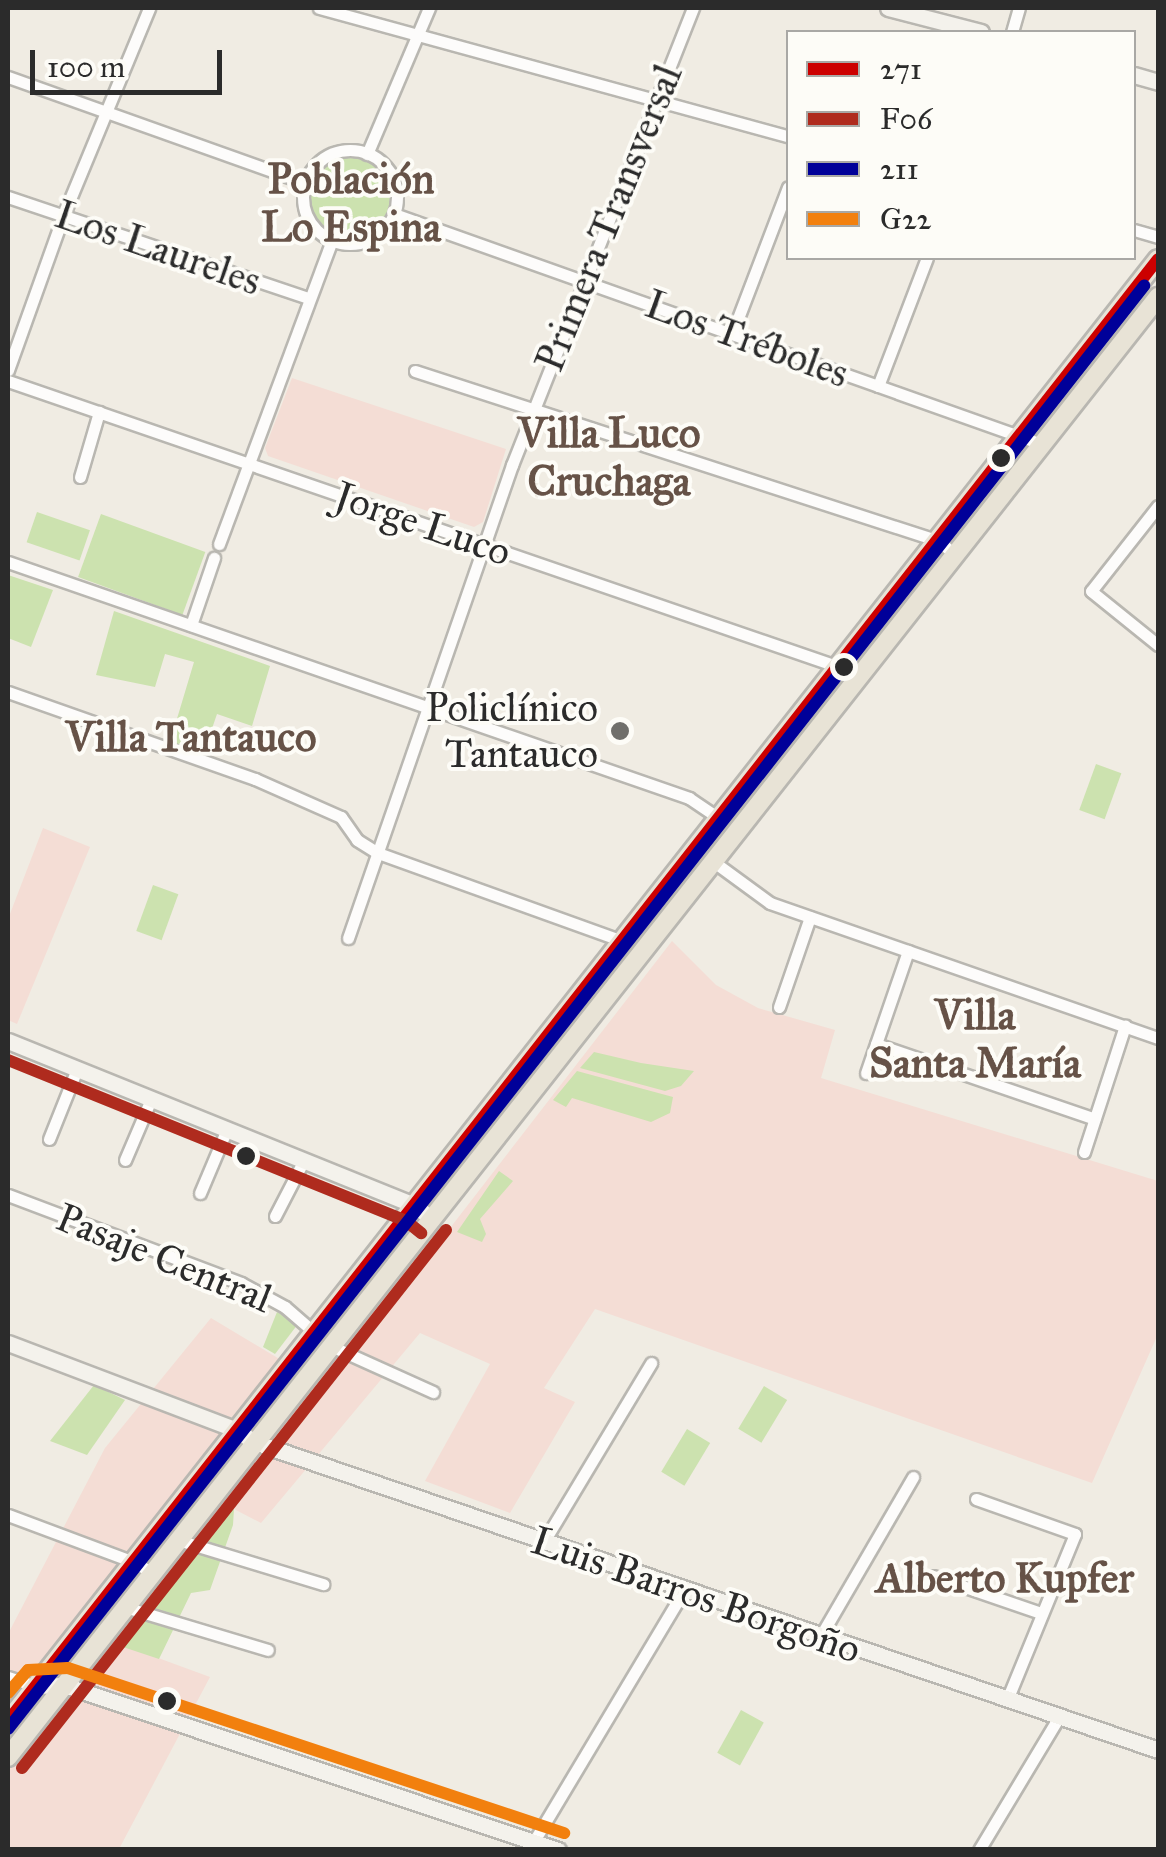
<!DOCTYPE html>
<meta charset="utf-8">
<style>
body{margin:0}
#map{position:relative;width:1166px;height:1857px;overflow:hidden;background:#f0ece3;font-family:"IM FELL Great Primer",serif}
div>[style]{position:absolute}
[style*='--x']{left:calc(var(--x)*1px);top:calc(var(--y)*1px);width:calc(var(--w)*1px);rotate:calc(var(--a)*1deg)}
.built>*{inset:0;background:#f4ddd5}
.green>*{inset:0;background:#cce2af;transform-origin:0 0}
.round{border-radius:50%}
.roads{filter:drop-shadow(2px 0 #b9b7b1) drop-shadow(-2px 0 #b9b7b1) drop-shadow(0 2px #b9b7b1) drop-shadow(0 -2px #b9b7b1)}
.street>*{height:11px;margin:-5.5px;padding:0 5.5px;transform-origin:5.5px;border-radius:5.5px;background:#fdfcfb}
.street>.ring{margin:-5.5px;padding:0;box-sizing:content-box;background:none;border:11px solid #fdfcfb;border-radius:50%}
.secondary>*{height:15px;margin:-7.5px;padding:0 7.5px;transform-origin:7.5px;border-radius:7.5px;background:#f4f2ec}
.primary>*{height:18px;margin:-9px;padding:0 9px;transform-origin:9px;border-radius:9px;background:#e8e3d6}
.bus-1>*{height:12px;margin:-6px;padding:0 6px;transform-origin:6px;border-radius:6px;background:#c00}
.bus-2>*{height:12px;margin:-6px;padding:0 6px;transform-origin:6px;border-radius:6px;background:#af2b1e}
.bus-3>*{height:12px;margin:-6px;padding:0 6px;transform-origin:6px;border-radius:6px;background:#009}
.bus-4>*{height:12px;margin:-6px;padding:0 6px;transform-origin:6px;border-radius:6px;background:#f2800e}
.dots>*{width:28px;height:28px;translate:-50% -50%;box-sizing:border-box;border:5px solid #fdfcf7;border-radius:50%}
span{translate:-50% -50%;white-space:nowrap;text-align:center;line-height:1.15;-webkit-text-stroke:8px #fdfcf7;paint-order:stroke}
.street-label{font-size:40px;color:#2b2b2b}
.poi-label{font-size:40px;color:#2b2b2b}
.right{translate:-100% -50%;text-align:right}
.neighbourhood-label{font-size:42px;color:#665247;font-weight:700}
.frame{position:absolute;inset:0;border:10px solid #2b2b2b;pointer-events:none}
.legend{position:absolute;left:786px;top:30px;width:350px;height:230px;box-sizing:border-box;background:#fdfcf7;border:2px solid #a9a8a5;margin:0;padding:12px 18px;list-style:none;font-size:30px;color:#2b2b2b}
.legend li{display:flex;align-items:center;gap:20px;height:50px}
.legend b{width:50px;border:2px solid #a9a8a5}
.scale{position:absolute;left:30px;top:50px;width:192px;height:45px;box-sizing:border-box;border:5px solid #2b2b2b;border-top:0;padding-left:12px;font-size:30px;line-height:35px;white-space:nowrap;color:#2b2b2b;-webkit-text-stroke:8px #fdfcf7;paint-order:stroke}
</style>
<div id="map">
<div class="built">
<i style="clip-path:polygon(292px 378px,506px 449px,483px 522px,474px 527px,268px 456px,265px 448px)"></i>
<i style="clip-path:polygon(43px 828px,90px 847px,17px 1024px,8px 1020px,8px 919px)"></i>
<i style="clip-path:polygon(672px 941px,716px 985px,758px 1008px,835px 1030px,821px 1078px,1158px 1181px,1158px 1334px,1092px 1483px,595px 1309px,544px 1388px,575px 1402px,510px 1513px,425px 1481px,490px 1364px,420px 1333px,261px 1523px,184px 1483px,71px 1626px,210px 1677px,119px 1849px,8px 1849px,8px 1634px,105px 1448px,211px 1318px,316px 1381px,371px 1312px,382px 1316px)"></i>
</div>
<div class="green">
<i class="round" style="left:310px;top:157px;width:80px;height:80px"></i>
<i style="left:37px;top:512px;width:56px;height:32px;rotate:19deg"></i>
<i style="left:101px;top:514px;width:111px;height:67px;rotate:20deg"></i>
<i style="clip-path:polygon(8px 575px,53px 590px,31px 647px,8px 638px)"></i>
<i style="clip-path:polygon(114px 611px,270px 666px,252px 726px,217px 714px,204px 752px,170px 742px,194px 662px,165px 654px,155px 687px,96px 675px)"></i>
<i style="left:1096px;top:764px;width:27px;height:49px;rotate:20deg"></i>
<i style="left:153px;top:885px;width:27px;height:49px;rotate:20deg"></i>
<i style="clip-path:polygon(594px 1052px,641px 1063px,694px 1071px,681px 1086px,665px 1091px,580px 1068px)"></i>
<i style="clip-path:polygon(577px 1071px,673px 1097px,670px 1113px,651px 1122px,572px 1098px,566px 1107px,553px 1100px)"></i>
<i style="clip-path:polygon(499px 1171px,513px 1181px,480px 1219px,486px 1234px,482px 1242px,457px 1232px)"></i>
<i style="clip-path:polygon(277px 1312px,298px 1324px,275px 1354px,263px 1347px)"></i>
<i style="clip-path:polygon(94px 1385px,125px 1400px,87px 1455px,50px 1441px)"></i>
<i style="left:764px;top:1386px;width:27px;height:50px;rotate:31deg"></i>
<i style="left:687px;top:1429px;width:27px;height:50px;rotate:31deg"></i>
<i style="clip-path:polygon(229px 1506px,234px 1509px,233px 1525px,210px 1590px,191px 1593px,159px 1659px,117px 1645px)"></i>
<i style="left:741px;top:1710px;width:26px;height:49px;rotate:29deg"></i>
</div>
<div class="roads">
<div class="street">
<i style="--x:319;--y:8;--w:486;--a:15.3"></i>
<i style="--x:1012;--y:32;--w:25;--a:-74"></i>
<i style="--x:8;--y:77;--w:316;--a:19.6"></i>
<i class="ring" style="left:303px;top:150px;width:83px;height:83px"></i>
<i style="--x:367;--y:154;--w:159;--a:-67"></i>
<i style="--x:8;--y:197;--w:317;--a:18.6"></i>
<i style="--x:394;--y:214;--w:690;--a:19.56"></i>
<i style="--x:1134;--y:230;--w:25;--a:16"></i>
<i style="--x:732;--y:334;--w:157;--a:-69.1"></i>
<i style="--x:8;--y:370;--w:164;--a:-70.3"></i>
<i style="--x:63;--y:216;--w:225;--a:-67.5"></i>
<i style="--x:415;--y:371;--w:551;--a:17.97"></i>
<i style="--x:939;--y:541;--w:23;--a:41"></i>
<i style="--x:8;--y:381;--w:879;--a:18.99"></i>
<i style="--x:878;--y:386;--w:137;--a:-69.1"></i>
<i style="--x:80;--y:477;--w:68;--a:-73.7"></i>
<i style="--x:1158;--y:506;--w:108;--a:128.2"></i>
<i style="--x:1091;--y:591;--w:86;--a:38.9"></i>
<i style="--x:219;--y:544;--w:324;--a:-69.6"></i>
<i style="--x:8;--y:562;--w:721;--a:19.11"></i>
<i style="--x:689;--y:798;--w:37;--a:34"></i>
<i style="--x:191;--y:625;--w:71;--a:-71.1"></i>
<i style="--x:8;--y:692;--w:262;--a:19.4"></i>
<i style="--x:255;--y:779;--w:94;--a:23.8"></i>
<i style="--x:341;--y:817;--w:28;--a:55"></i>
<i style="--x:357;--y:840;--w:25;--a:32"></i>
<i style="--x:378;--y:853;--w:260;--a:19.8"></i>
<i style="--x:714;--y:862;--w:69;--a:36.2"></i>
<i style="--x:770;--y:903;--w:411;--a:19.2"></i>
<i style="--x:348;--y:938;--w:501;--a:-70.88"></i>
<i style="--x:512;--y:465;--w:492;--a:-68.4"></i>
<i style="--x:779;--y:1007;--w:95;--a:-71"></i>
<i style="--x:876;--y:1044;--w:231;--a:18.9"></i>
<i style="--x:866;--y:1073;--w:129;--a:-71"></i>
<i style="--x:49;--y:1139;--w:75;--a:-68.2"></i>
<i style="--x:1084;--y:1152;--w:133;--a:-72"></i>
<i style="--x:125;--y:1160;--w:66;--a:-66.9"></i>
<i style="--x:200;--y:1193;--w:69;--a:-67.1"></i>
<i style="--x:8;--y:1195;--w:249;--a:20.7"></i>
<i style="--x:241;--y:1283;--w:50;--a:28.6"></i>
<i style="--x:285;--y:1307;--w:38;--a:41"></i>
<i style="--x:275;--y:1216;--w:63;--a:-62.6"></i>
<i style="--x:331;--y:1346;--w:112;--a:24.3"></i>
<i style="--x:976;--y:1499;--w:105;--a:19.5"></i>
<i style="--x:1075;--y:1534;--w:179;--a:112.3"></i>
<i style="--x:8;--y:1515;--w:134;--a:20.5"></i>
<i style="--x:134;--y:1562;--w:21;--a:31"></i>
<i style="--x:178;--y:1540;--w:152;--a:16.9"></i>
<i style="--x:543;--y:1543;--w:210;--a:-59"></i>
<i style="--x:933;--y:1576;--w:114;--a:18.9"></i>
<i style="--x:125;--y:1607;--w:149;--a:16.7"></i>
<i style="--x:820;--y:1637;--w:185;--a:-59.8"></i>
<i style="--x:8;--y:1677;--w:28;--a:18"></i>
<i style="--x:534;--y:1841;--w:290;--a:-59.1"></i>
<i style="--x:979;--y:1850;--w:155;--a:-59"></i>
</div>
<div class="secondary">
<i style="--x:888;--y:8;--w:96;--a:14.5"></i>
<i style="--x:1134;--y:75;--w:25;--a:16"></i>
<i style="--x:8;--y:1041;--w:438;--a:22"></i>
<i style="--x:414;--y:1205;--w:23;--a:38"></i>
<i style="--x:8;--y:1343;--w:245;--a:20.8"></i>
<i style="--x:237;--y:1430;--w:21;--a:35"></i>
<i style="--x:254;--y:1442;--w:955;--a:18.81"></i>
<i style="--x:35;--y:1686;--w:29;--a:-2"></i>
<i style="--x:64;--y:1685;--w:521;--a:18.47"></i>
</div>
<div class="primary">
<i style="--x:8;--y:1721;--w:1860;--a:-51.81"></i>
<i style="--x:8;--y:1757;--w:1859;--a:-51.77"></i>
</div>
</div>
<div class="bus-1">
<i style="--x:8;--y:1721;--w:1860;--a:-51.81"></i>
</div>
<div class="bus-2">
<i style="--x:8;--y:1060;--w:428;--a:22"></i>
<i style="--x:405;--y:1220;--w:21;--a:39"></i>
<i style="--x:22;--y:1768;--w:685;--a:-51.76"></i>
</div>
<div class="bus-3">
<i style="--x:8;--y:1729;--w:1837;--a:-51.79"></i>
</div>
<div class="bus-4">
<i style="--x:8;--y:1693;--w:30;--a:-49"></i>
<i style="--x:28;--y:1670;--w:40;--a:-2.9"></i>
<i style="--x:68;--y:1668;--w:523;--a:18.4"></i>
</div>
<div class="dots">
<i style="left:1001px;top:458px;background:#2b2b2b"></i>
<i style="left:844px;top:667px;background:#2b2b2b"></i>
<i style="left:620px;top:731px;background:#706f6b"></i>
<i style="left:246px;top:1156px;background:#2b2b2b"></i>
<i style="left:167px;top:1701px;background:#2b2b2b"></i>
</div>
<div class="street-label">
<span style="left:609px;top:218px;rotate:-68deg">Primera Transversal</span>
<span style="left:158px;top:248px;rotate:19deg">Los Laureles</span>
<span style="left:747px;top:339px;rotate:20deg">Los Tréboles</span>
<span style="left:423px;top:524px;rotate:19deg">Jorge Luco</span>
<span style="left:164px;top:1258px;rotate:22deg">Pasaje Central</span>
<span style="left:696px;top:1595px;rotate:19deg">Luis Barros Borgoño</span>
</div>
<div class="poi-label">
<span class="right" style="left:598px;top:731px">Policlínico<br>Tantauco</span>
</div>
<div class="neighbourhood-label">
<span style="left:351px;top:203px">Población<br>Lo Espina</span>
<span style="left:609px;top:457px">Villa Luco<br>Cruchaga</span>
<span style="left:191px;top:737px">Villa Tantauco</span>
<span style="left:975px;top:1039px">Villa<br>Santa María</span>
<span style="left:1005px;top:1578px">Alberto Kupfer</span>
</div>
<div class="frame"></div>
<ul class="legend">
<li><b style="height:12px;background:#c00"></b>271</li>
<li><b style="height:12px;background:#af2b1e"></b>F06</li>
<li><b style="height:12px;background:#009"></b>211</li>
<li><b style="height:12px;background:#f2800e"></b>G22</li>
</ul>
<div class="scale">100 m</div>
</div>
